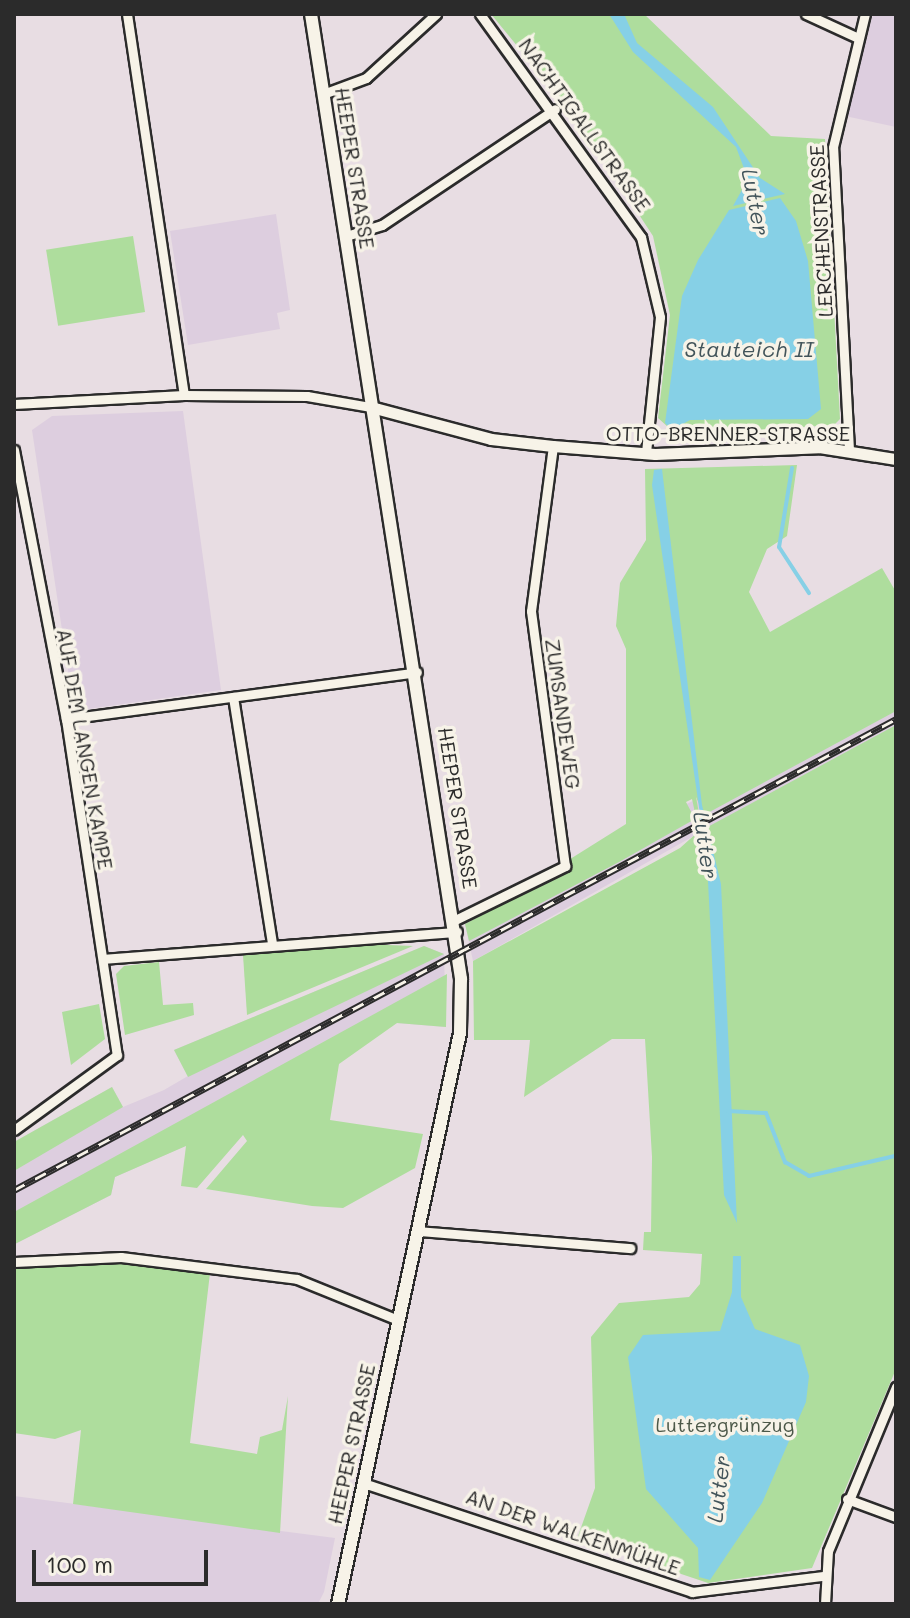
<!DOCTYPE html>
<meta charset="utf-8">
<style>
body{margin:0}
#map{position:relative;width:910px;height:1618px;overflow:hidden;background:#e8dde3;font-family:Mali,sans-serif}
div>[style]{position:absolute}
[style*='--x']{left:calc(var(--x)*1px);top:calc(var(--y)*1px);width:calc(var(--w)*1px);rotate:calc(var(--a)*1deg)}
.built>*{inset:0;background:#ddcedf}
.green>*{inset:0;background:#aedd9d;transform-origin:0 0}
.water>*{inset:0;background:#86d0e6}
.stream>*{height:4px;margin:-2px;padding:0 2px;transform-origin:2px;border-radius:2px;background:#86d0e6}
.roads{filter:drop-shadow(2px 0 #2b2b2b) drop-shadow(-2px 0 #2b2b2b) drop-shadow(0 2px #2b2b2b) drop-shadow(0 -2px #2b2b2b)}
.minor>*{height:9px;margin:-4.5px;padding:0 4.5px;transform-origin:4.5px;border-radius:4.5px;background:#f7f3e8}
.tertiary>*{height:11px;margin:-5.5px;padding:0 5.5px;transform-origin:5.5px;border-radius:5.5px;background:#f7f3e8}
.secondary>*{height:12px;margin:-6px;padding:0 6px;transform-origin:6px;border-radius:6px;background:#f7f3e8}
.rail>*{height:7px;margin-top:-3.5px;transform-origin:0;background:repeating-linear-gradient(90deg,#f7f3e8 0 12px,#2b2b2b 0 24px);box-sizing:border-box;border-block:2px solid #2b2b2b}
span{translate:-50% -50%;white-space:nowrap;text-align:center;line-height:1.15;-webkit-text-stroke:7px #f7f3e8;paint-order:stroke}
.street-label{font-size:20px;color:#2b2b2b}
.park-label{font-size:20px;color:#4c5848}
.water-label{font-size:22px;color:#42545a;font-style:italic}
.frame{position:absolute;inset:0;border:16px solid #2b2b2b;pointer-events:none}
.scale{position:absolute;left:32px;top:1550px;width:176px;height:36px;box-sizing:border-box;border:4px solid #2b2b2b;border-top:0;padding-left:10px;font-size:24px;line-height:28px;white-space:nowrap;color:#2b2b2b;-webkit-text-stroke:6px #f7f3e8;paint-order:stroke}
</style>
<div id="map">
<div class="built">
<i style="clip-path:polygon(873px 14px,896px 14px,896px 127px,845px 116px)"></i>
<i style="clip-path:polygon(276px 214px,290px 310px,277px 313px,280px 329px,188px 345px,170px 231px)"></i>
<i style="clip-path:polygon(183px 411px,221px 690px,81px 710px,73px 703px,32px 430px,52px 416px)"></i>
<i style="clip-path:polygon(896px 704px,896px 746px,729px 816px,473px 961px,465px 924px,568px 869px,567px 861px)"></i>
<i style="clip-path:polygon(424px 946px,444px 954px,446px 1027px,397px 1023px,378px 1032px,187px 1145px,115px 1177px,111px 1195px,15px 1244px,14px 1256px,14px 1142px,112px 1087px,123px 1107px,164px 1090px,188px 1076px,174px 1050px)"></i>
<i style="clip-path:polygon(14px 1496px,335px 1538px,324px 1592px,318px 1604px,14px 1604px)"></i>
</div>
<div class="green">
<i style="clip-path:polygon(491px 14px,644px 14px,771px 136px,825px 139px,840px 419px,834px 425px,678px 436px,658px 418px,670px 315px,653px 236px,575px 117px)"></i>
<i style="left:133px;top:236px;width:77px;height:88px;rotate:81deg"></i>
<i style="clip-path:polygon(797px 465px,787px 536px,767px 549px,749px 592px,770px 632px,882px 568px,896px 592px,896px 711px,704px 815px,696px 797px,702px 830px,896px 725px,896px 1369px,812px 1568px,708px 1583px,577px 1539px,595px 1488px,591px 1337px,619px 1303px,689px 1297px,700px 1284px,702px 1254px,643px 1250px,644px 1232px,651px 1232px,652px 1157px,645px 1039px,612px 1039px,524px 1097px,530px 1040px,474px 1040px,473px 961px,680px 848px,699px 831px,692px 799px,686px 802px,695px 819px,619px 862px,469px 941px,465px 924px,568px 869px,567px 861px,626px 824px,626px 649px,616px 626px,620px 583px,646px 540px,645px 469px)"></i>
<i style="clip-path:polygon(363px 944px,413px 946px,247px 1015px,243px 955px)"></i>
<i style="clip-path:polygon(424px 946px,444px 954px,188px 1077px,174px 1050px)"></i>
<i style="clip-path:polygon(159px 962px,163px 1005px,193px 1003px,194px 1015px,125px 1035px,116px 974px,124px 966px)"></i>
<i style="clip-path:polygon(447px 974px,446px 1027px,397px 1023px,339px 1064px,330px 1120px,423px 1134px,415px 1168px,343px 1208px,312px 1206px,206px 1189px,247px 1141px,243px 1135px,197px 1188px,181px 1186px,186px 1146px,115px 1177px,111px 1195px,15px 1244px,14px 1256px,14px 1212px)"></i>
<i style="clip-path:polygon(99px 1004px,105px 1039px,71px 1065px,62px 1012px)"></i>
<i style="clip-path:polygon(112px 1087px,123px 1107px,14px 1171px,14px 1142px)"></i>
<i style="clip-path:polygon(119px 1263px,210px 1273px,190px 1443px,257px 1454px,260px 1437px,282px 1430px,288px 1396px,280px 1533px,73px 1504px,81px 1430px,55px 1439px,14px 1433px,14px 1266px)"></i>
</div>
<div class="water">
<i style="clip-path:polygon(609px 14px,624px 14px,637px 43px,713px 107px,760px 178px,785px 194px,733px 206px,748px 179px,736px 147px,633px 52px)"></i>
<i style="clip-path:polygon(780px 198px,796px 221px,808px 261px,821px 409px,808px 419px,690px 420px,672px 430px,665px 423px,682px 296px,698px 260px,729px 210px)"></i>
<i style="clip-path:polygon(662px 469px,702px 805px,721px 884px,737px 1223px,724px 1195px,707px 862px,652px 485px,654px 470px)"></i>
<i style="clip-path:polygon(733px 1256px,741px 1256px,741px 1297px,755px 1329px,800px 1345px,809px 1376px,806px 1402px,762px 1503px,710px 1580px,699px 1577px,698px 1548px,646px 1489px,628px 1357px,643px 1335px,720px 1331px,732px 1292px)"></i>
</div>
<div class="stream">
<i style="--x:792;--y:468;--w:80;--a:99.3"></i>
<i style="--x:779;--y:547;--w:55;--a:56.9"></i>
<i style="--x:728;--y:1111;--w:38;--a:3"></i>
<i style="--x:766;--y:1113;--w:53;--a:68.8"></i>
<i style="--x:785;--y:1162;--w:28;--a:30"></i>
<i style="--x:809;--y:1176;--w:88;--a:-13.1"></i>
</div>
<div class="roads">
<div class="minor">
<i style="--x:127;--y:14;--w:385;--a:81.5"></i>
<i style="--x:480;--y:14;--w:275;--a:54.2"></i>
<i style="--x:641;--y:237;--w:82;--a:76.6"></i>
<i style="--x:660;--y:317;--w:137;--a:95.9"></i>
<i style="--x:806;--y:14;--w:55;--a:24.7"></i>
<i style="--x:323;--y:94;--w:46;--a:-20.4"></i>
<i style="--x:366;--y:78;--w:95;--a:-42.4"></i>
<i style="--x:346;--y:236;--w:38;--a:-17"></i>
<i style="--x:382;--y:225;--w:208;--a:-33.8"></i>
<i style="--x:14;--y:404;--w:170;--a:-3"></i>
<i style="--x:184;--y:395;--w:123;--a:0.5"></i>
<i style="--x:307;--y:396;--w:65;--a:9.8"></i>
<i style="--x:14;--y:450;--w:274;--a:79.1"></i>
<i style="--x:66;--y:719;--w:340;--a:81.4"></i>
<i style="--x:117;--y:1055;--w:127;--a:143.9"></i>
<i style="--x:849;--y:450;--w:303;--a:-93"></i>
<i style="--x:833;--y:147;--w:137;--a:-76.5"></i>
<i style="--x:233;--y:697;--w:250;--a:81"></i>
<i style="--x:66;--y:719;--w:354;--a:-7.6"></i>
<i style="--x:455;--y:920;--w:123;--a:-26.1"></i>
<i style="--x:565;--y:866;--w:257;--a:-97.6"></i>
<i style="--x:531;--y:611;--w:166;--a:-82.4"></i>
<i style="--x:103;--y:959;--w:355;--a:-4.4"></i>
<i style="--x:418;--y:1231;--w:213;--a:4.6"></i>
<i style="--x:14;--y:1262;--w:107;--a:-2.7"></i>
<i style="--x:121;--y:1257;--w:177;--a:7.1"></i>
<i style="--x:297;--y:1279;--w:109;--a:22.1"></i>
<i style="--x:363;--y:1483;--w:347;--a:18.3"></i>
<i style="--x:692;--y:1592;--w:132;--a:-7"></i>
<i style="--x:847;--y:1499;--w:52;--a:20.2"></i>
<i style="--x:825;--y:1604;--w:53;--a:-86.8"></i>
<i style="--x:828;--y:1551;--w:178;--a:-67.5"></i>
</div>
<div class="tertiary">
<i style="--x:371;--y:407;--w:124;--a:14.9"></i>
<i style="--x:491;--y:439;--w:62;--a:6.4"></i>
<i style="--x:553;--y:446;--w:102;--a:4.5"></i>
<i style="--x:655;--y:454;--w:164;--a:-2.4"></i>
<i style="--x:819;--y:447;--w:78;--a:8.9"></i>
</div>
<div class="secondary">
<i style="--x:311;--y:14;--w:977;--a:81.16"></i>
<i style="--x:461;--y:979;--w:54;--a:91.1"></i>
<i style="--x:460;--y:1033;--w:584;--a:102.06"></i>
</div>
</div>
<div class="rail">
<i style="--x:14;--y:1190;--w:1000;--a:-28.1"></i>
</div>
<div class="street-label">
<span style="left:585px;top:125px;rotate:54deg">NACHTIGALLSTRASSE</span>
<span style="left:355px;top:168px;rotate:81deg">HEEPER STRASSE</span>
<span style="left:821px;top:231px;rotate:-93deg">LERCHENSTRASSE</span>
<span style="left:728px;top:433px">OTTO-BRENNER-STRASSE</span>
<span style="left:563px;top:714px;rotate:82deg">ZUMSANDEWEG</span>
<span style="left:85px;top:749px;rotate:80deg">AUF DEM LANGEN KAMPE</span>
<span style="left:458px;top:808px;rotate:81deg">HEEPER STRASSE</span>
<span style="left:351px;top:1444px;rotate:-78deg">HEEPER STRASSE</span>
<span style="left:573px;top:1532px;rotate:19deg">AN DER WALKENMÜHLE</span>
</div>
<div class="park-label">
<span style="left:725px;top:1424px">Luttergrünzug</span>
</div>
<div class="water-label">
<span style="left:756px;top:202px;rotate:79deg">Lutter</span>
<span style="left:749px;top:349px">Stauteich II</span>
<span style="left:706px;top:845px;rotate:82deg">Lutter</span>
<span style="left:718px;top:1489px;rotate:-83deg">Lutter</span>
</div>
<div class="frame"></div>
<div class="scale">100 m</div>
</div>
